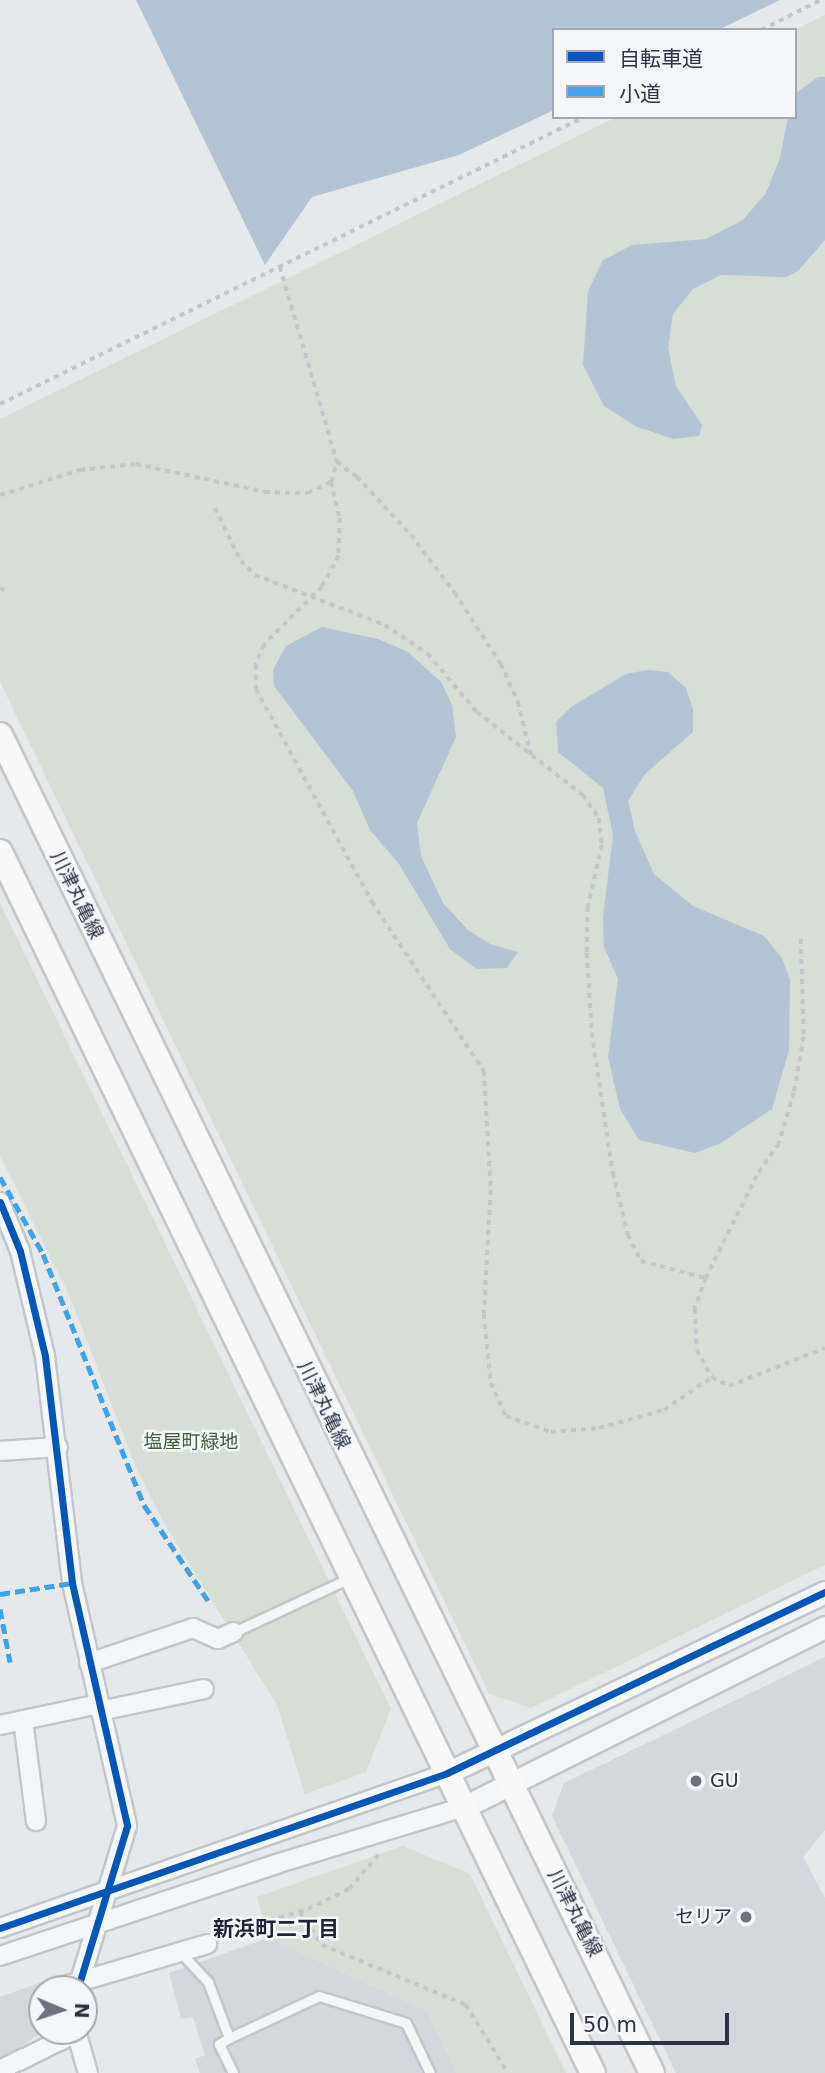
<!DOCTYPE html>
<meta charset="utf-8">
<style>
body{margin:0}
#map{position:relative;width:825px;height:2073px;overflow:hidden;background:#e6e8ea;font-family:"DejaVu Sans","Noto Sans JP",sans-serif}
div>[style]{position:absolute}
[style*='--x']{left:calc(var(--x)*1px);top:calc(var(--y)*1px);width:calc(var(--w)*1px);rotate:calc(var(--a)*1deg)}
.built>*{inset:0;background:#d4d7dd}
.green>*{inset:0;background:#d6ded6}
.water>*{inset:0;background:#b4c4d5}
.path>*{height:3.5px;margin-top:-1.75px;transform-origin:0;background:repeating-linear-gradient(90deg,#c5c6ca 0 5px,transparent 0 10px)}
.roads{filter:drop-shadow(2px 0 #c4c6c8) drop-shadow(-2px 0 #c4c6c8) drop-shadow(0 2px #c4c6c8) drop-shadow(0 -2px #c4c6c8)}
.service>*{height:9px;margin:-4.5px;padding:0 4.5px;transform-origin:4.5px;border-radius:4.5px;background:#f5f6f7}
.minor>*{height:18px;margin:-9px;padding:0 9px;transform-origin:9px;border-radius:9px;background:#f5f6f7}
.tertiary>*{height:21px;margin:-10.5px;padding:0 10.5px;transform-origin:10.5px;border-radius:10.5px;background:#f5f6f7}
.secondary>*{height:24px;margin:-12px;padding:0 12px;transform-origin:12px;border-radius:12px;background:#f8f8f8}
.quiet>*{height:5px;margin-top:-2.5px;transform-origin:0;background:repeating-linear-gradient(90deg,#3ea3ec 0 10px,transparent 0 15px)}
.cycleway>*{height:7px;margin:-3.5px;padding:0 3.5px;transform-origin:3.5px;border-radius:3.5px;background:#0057b8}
.dots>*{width:19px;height:19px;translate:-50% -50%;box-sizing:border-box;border:4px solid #f4f6f9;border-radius:50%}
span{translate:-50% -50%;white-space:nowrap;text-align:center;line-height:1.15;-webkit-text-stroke:5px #f4f6f9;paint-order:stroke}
.street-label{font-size:19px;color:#2b3445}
.park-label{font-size:19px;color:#3f6138}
.poi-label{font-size:19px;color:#2b3445}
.left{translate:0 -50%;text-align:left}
.right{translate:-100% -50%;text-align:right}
.neighbourhood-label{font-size:21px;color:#1d2536;font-weight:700}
.legend{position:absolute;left:552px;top:28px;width:245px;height:91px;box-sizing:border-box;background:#f4f6f9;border:2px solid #a4a8b1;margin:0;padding:9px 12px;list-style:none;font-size:21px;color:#2b3445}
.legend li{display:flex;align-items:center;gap:14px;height:35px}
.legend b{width:35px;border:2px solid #a4a8b1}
.north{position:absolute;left:28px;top:1975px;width:70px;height:70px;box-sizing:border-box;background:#f4f6f9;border:2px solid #a4a8b1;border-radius:50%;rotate:92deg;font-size:19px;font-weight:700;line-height:28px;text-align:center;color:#2b3445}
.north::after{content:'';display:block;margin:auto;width:24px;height:32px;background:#6c737f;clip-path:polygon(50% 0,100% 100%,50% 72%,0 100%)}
.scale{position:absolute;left:570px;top:2013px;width:159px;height:32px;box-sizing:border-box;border:4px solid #2b3445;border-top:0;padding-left:9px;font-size:21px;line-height:24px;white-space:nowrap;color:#2b3445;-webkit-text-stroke:5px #f4f6f9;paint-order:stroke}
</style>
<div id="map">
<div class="built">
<i style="clip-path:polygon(825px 1657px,825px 1830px,803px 1857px,825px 1898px,825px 2073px,676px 2073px,552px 1816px,564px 1783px)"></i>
<i style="clip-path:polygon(268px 1938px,427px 2011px,457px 2073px,200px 2073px,195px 2059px,205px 2055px,193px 2017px,181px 2019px,169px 1973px)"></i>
<i style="clip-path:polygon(47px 1980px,49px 1989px,42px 1989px,43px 2031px,0 2062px,0 1997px)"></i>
</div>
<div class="green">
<i style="clip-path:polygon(825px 15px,825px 1565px,531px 1708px,489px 1694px,0 682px,0 419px,617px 117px,795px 117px,795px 30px)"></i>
<i style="clip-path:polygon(0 903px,391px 1709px,366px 1772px,305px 1794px,277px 1705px,165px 1525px,135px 1465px,70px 1297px,0 1156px)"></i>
<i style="clip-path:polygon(403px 1846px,470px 1874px,566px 2073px,457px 2073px,427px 2011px,268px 1938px,257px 1897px)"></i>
</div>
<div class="water">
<i style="clip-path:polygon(136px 0,780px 0,718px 30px,554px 30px,554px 110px,459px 155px,312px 197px,265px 265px)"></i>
<i style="clip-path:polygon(818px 77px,825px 77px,825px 240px,798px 271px,786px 277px,721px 275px,693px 289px,673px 314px,668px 348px,676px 386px,702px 425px,699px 436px,673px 439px,635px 426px,604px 406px,583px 365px,588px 291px,603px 260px,632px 245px,706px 239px,743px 220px,766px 193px,780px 158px,788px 117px,795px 117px,795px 94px)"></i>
<i style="clip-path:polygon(322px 627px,378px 639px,408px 652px,441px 682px,452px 705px,456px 737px,417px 823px,421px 856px,443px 903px,468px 930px,490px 944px,518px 952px,507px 968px,477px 969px,450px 949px,399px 864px,370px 830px,353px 791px,274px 686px,273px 670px,286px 646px)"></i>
<i style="clip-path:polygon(647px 670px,668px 672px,686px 688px,693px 709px,693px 732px,645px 774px,628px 801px,635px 831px,654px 874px,693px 906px,764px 936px,782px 958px,790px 980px,789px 1050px,772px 1109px,719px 1144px,695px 1153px,639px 1140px,620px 1109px,608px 1057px,618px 979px,604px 947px,603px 917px,613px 835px,603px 788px,558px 752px,556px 722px,571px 707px,626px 674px)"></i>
</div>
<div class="path">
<i style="--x:761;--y:30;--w:67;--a:-26.6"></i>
<i style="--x:280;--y:267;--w:203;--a:73.7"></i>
<i style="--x:337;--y:462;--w:25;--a:37"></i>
<i style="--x:357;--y:477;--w:79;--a:47"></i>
<i style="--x:411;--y:535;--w:73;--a:52.8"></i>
<i style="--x:455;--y:593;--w:85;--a:57.1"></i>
<i style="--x:501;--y:664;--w:42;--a:65.9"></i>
<i style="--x:518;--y:702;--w:58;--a:76"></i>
<i style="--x:0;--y:404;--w:651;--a:-26.17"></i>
<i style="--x:331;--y:482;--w:37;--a:76"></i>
<i style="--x:340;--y:518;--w:38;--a:92"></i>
<i style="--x:339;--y:556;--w:35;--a:119"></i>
<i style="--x:322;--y:587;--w:82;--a:135"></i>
<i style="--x:264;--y:645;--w:22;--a:112"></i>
<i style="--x:256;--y:665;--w:24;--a:90"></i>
<i style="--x:256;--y:689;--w:243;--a:61.4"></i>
<i style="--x:372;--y:902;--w:203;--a:56.5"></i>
<i style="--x:484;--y:1071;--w:119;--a:86.6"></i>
<i style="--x:491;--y:1190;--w:124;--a:93.2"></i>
<i style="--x:484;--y:1314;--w:69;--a:84.2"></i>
<i style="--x:491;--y:1383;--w:36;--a:66"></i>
<i style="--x:506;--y:1416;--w:48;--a:19.6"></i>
<i style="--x:551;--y:1432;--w:48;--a:-4.8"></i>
<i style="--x:599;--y:1428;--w:67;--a:-15.5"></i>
<i style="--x:664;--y:1410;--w:58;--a:-34.5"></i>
<i style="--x:0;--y:495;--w:84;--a:-17.4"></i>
<i style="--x:80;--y:470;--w:56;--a:-6.1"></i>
<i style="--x:136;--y:464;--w:132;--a:12.2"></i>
<i style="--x:265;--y:492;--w:43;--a:1.3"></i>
<i style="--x:308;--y:493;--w:25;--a:-26"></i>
<i style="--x:331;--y:482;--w:21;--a:-73"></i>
<i style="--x:215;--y:508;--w:59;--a:63.9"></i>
<i style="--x:241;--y:561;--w:20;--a:45"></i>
<i style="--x:255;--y:575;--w:139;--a:21"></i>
<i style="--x:385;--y:625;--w:52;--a:34"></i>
<i style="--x:428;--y:654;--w:76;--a:49.8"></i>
<i style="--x:477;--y:712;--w:135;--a:38.1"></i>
<i style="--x:583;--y:795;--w:28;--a:55"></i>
<i style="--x:599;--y:818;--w:27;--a:84"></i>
<i style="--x:602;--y:845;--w:64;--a:102.7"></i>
<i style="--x:588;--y:907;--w:46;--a:91.2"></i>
<i style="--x:587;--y:953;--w:80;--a:86.4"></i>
<i style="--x:592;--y:1033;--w:142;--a:81.5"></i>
<i style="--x:613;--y:1173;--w:64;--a:76.4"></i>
<i style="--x:628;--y:1235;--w:29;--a:63"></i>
<i style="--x:641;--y:1261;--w:67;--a:14.7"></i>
<i style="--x:0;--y:588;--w:5;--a:22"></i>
<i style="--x:801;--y:939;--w:98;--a:88.2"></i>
<i style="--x:804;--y:1037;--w:57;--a:100.1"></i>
<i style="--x:794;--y:1093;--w:53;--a:106.4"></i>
<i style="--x:779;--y:1144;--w:39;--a:125"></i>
<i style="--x:757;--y:1176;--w:114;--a:116.6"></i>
<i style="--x:706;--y:1278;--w:33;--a:110"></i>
<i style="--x:695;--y:1309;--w:41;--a:87.2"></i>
<i style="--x:697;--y:1350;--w:31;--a:61"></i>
<i style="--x:712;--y:1377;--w:19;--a:28"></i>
<i style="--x:729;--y:1386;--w:103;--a:-21.6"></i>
<i style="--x:300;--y:1912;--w:40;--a:56"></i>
<i style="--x:322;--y:1945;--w:156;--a:22.6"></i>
<i style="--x:466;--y:2005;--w:80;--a:58.3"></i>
<i style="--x:241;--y:1929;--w:70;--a:-16.6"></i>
<i style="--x:308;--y:1909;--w:46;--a:-26"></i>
<i style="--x:349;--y:1889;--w:48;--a:-49.3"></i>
</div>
<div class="roads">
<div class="service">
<i style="--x:234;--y:1632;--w:128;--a:-25"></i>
<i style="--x:181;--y:1953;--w:40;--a:47"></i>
<i style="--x:208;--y:1982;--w:60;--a:69.4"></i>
<i style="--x:229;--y:2038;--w:12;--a:149"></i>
<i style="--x:219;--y:2044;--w:32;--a:64"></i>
<i style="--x:229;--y:2038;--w:99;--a:-25"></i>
<i style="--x:319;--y:1996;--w:91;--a:17.2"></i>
<i style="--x:406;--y:2023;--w:55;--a:64.4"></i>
</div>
<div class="minor">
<i style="--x:0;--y:1202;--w:53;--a:67.8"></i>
<i style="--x:20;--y:1251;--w:108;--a:76.6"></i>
<i style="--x:45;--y:1356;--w:229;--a:83.2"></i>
<i style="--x:72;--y:1583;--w:249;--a:77.2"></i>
<i style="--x:127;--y:1826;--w:162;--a:106.9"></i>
<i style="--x:0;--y:1451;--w:58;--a:-3.9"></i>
<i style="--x:89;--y:1663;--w:110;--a:-18.6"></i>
<i style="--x:193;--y:1628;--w:27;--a:24"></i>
<i style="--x:218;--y:1639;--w:17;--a:-24"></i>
<i style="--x:100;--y:1711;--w:106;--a:-11.9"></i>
<i style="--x:23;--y:1720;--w:102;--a:82.7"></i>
<i style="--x:0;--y:1725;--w:101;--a:-12"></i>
<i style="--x:0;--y:1928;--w:473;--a:-19.1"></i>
<i style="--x:0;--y:1956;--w:291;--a:-18.4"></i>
<i style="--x:276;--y:1864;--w:196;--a:-16.9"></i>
<i style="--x:68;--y:1989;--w:4;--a:-90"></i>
<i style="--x:68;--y:1985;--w:145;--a:-16.4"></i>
<i style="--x:76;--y:2031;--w:44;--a:74.1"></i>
<i style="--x:0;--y:2070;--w:85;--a:-26"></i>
</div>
<div class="tertiary">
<i style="--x:447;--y:1773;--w:419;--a:-25.6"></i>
<i style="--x:464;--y:1807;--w:403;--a:-26.5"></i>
</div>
<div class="secondary">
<i style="--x:0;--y:735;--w:1488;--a:64.02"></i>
<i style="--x:0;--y:852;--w:1357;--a:64.1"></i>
</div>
</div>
<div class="quiet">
<i style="--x:0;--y:1177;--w:88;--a:60.8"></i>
<i style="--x:43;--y:1254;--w:271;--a:68.1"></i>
<i style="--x:144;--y:1505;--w:120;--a:56.2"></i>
<i style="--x:0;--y:1594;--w:73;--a:-8.7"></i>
<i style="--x:0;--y:1609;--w:54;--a:79.3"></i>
</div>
<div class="cycleway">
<i style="--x:0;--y:1202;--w:53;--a:67.8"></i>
<i style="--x:20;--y:1251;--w:108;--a:76.6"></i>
<i style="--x:45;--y:1356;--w:229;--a:83.2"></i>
<i style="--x:72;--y:1583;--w:249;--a:77.2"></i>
<i style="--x:127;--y:1826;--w:162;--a:106.9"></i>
<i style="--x:0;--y:1928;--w:473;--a:-19.1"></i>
<i style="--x:447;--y:1773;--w:419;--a:-25.6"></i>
</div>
<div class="dots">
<i style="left:696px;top:1781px;background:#6c737f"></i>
<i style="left:746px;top:1917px;background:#6c737f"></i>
</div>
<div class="street-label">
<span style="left:77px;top:895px;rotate:64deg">川津丸亀線</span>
<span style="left:324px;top:1405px;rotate:64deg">川津丸亀線</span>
<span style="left:575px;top:1913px;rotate:63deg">川津丸亀線</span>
</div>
<div class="park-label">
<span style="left:191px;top:1442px">塩屋町緑地</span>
</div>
<div class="poi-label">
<span class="left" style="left:710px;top:1781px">GU</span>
<span class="right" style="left:732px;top:1917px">セリア</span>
</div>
<div class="neighbourhood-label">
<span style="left:276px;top:1929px">新浜町二丁目</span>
</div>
<ul class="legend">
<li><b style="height:9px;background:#0057b8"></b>自転車道</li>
<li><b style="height:9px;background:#3ea3ec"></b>小道</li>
</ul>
<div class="north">N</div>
<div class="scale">50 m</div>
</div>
